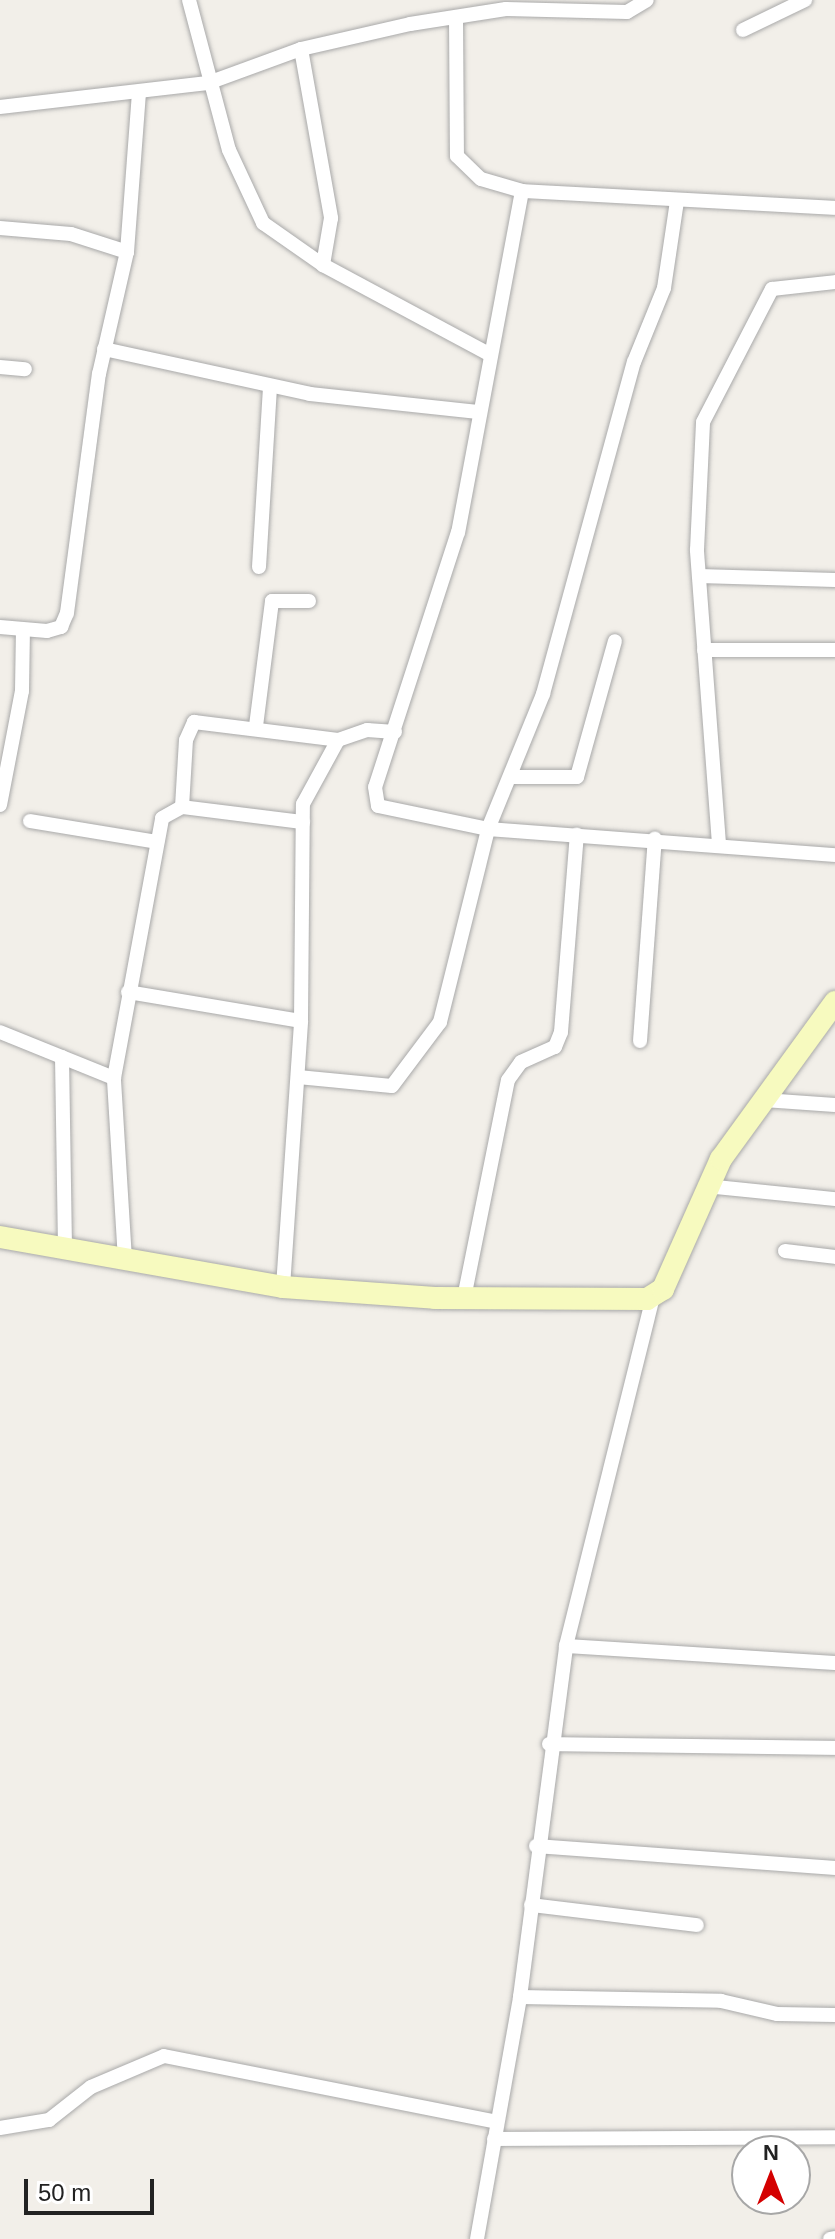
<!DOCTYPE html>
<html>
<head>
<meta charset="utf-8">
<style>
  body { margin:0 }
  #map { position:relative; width:835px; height:2239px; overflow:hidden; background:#f2efe9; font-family:Arial,sans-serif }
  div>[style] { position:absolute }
  .roads { filter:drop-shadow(0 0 2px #a9a9a9) drop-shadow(0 0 2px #a9a9a9) }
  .street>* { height:14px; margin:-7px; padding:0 7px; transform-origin:7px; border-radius:7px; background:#fff }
  .secondary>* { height:22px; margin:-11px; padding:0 11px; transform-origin:11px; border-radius:11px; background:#f7fabf }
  span { translate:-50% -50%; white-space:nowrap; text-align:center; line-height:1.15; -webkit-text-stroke:6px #fff; paint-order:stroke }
  .north { position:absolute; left:731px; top:2135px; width:80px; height:80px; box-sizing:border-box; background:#fff; border:2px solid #a7a7a7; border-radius:50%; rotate:0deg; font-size:22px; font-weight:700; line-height:32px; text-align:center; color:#222 }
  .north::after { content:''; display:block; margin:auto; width:28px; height:36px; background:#d40000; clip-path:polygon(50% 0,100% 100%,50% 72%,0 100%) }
  .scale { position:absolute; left:24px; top:2179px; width:130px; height:36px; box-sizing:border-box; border:4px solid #222; border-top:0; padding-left:10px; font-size:24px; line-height:28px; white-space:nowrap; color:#222; -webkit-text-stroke:6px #fff; paint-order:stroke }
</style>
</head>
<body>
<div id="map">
  <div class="roads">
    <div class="street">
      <div style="left:189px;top:0;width:155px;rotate:75.1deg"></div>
      <div style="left:229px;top:150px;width:81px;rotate:65deg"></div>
      <div style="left:263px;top:223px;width:73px;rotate:35deg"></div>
      <div style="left:323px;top:265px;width:188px;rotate:28.2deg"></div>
      <div style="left:456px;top:18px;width:138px;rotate:89.6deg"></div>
      <div style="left:457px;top:156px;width:33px;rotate:44deg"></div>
      <div style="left:481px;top:179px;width:43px;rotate:16.3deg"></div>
      <div style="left:522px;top:191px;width:313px;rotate:3.1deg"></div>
      <div style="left:743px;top:30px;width:69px;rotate:-25.8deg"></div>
      <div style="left:301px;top:49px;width:172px;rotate:79.9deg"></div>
      <div style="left:331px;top:218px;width:48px;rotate:99.7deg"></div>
      <div style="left:0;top:107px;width:209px;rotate:-6.6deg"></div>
      <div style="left:208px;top:83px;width:99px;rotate:-20.1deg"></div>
      <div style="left:301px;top:49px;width:112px;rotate:-12.9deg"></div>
      <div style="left:410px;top:24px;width:97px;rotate:-8.9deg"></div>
      <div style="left:506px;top:9px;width:121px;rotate:1.4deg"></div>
      <div style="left:627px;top:12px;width:23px;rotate:-31deg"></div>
      <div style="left:522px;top:191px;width:347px;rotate:100.6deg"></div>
      <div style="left:458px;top:532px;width:268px;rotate:108deg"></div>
      <div style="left:375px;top:787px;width:19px;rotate:81deg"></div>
      <div style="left:378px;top:806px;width:112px;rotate:11.8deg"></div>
      <div style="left:488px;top:829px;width:348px;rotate:4.3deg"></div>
      <div style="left:0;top:228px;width:71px;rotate:4.8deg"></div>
      <div style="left:71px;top:234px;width:59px;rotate:17.8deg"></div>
      <div style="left:104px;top:349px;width:211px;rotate:12.3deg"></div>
      <div style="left:310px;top:394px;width:169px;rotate:6.1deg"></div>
      <div style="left:0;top:367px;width:25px;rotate:5deg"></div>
      <div style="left:259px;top:567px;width:181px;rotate:-86.5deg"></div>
      <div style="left:699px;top:576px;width:136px;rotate:1.7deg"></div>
      <div style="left:0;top:627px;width:47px;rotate:4.9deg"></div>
      <div style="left:47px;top:631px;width:15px;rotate:-16deg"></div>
      <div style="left:61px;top:627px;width:15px;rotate:-67deg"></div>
      <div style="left:67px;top:613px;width:241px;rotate:-82.4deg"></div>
      <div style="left:99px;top:374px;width:125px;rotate:-77.1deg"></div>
      <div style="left:127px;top:252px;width:161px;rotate:-85.7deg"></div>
      <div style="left:704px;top:650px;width:131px"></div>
      <div style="left:256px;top:726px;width:126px;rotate:-82.7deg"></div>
      <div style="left:272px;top:601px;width:37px"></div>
      <div style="left:511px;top:777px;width:66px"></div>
      <div style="left:577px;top:777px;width:141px;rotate:-74.4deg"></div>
      <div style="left:0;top:805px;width:116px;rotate:-79.1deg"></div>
      <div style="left:22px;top:691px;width:61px;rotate:-89.1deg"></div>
      <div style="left:182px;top:807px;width:67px;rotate:-86.6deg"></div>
      <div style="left:186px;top:740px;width:20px;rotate:-66deg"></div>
      <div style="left:194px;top:722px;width:145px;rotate:7.1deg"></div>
      <div style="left:30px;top:821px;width:129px;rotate:9.4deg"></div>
      <div style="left:719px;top:844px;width:295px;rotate:-94.3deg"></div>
      <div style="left:697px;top:550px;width:128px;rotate:-87.3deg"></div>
      <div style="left:703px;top:422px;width:150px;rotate:-62.6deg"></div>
      <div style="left:772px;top:289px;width:63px;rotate:-6.3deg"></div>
      <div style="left:128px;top:992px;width:175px;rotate:9.5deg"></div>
      <div style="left:0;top:1032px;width:123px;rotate:22deg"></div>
      <div style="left:640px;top:1041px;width:203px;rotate:-85.8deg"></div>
      <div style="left:62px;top:1057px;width:192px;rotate:89.1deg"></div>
      <div style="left:298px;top:1077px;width:94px;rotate:5.5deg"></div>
      <div style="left:392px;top:1086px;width:80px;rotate:-53.1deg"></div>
      <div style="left:440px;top:1022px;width:199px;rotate:-76deg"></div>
      <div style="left:488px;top:829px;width:146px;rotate:-67.8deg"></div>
      <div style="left:543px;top:694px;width:344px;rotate:-74.7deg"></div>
      <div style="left:634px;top:362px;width:80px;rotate:-67.9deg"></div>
      <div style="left:664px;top:288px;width:88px;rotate:-81.5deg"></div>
      <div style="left:764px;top:1100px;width:71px;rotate:4deg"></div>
      <div style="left:706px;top:1186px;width:130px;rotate:5.8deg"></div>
      <div style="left:785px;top:1251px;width:50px;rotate:6.8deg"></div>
      <div style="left:125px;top:1260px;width:182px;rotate:-93.5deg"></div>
      <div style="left:114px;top:1078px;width:264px;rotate:-79.5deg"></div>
      <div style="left:162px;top:818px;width:23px;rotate:-29deg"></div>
      <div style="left:182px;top:807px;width:122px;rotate:7.1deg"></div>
      <div style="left:283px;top:1287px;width:267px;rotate:-86.1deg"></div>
      <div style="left:301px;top:1021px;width:217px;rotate:-89.5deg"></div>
      <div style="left:303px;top:804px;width:73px;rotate:-61.3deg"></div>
      <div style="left:338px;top:740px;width:31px;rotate:-19deg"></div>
      <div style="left:367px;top:730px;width:28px;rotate:4deg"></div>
      <div style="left:464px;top:1298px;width:222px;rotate:-78.6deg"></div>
      <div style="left:508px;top:1080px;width:22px;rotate:-54deg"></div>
      <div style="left:521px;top:1062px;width:37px;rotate:-24deg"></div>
      <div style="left:555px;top:1047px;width:16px;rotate:-68deg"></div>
      <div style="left:561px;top:1032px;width:198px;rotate:-85.4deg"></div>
      <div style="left:566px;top:1646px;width:270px;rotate:3.6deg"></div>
      <div style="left:549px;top:1744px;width:286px;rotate:0.8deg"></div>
      <div style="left:536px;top:1846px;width:300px;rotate:4.2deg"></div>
      <div style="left:531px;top:1905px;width:167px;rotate:6.9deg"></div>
      <div style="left:520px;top:1997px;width:201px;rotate:1.1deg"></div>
      <div style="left:721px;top:2001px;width:57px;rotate:13.1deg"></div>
      <div style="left:777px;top:2014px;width:58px;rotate:1deg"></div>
      <div style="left:0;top:2128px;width:50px;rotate:-9.3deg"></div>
      <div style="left:49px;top:2120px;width:53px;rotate:-38.2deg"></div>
      <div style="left:91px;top:2087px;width:79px;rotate:-23deg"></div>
      <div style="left:164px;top:2056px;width:338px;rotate:11.2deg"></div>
      <div style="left:494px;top:2139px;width:341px;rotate:-0.3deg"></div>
      <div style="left:477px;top:2239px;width:246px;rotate:-79.9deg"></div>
      <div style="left:520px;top:1997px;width:354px;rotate:-82.5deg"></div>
      <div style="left:566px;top:1646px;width:360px;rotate:-76deg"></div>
      <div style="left:830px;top:2239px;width:5px;rotate:-11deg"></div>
    </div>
    <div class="secondary">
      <div style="left:0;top:1237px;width:287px;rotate:10deg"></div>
      <div style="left:283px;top:1287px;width:152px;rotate:4.1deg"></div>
      <div style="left:435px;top:1298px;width:212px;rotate:0.3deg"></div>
      <div style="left:647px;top:1299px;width:19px;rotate:-32deg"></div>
      <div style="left:663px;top:1289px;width:142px;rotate:-66deg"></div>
      <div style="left:721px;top:1159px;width:194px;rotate:-54deg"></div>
    </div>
  </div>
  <div class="north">N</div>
  <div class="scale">50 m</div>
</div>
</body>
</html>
